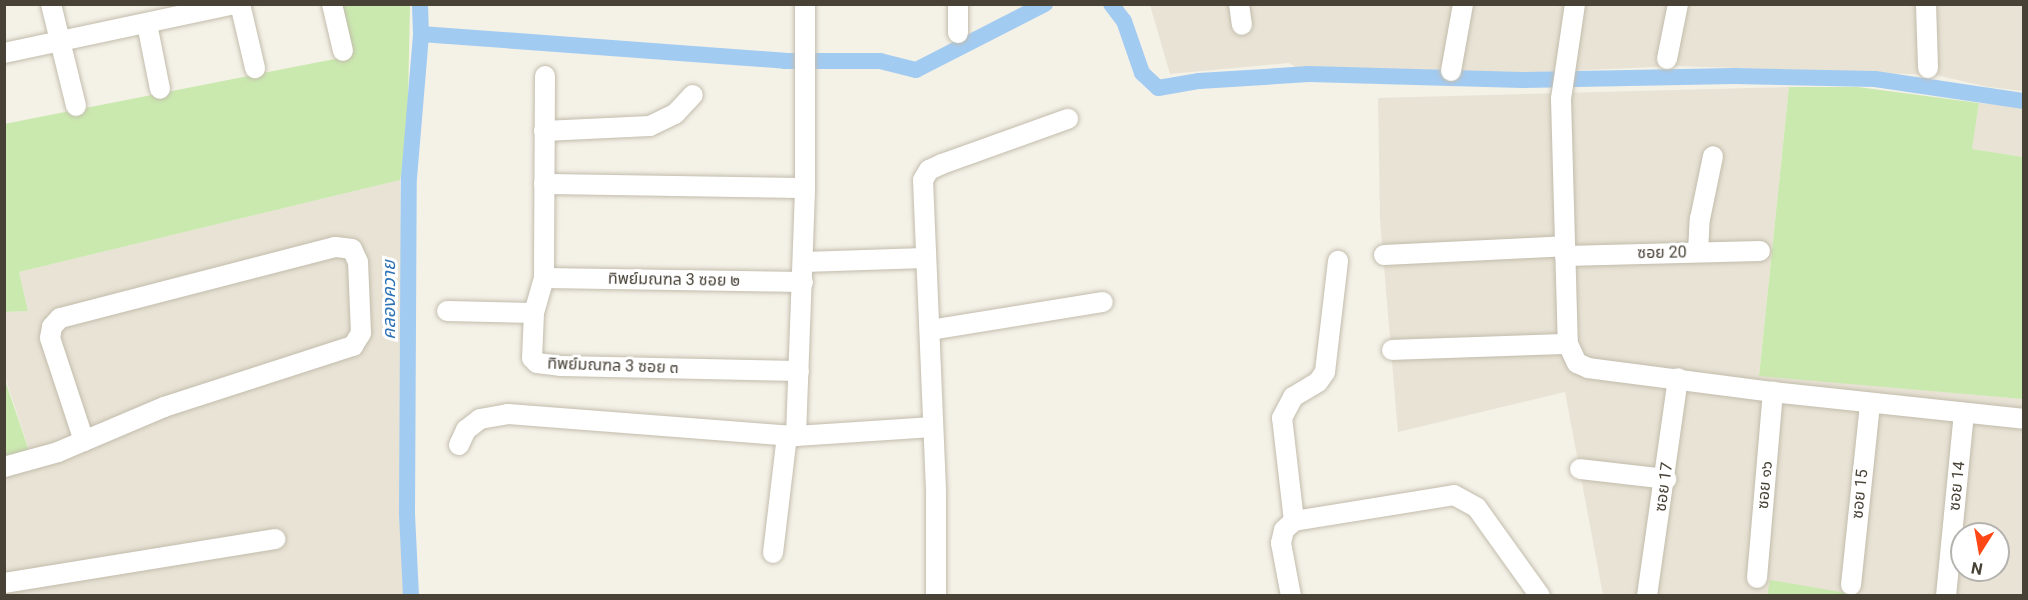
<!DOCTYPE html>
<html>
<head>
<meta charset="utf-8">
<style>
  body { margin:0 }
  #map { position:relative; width:2028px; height:600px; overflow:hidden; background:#f4f1e7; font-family:Roboto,"Noto Sans Thai",sans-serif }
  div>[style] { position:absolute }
  .residential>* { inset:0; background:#e8e3d5 }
  .green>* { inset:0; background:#cae9af }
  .canal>* { height:16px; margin:-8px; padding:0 8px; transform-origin:8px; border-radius:8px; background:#a2cbf2 }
  .roads { filter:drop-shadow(0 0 2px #c2bcac) drop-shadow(0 0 2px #c2bcac) }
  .minor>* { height:20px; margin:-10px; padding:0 10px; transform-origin:10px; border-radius:10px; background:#fff }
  span { translate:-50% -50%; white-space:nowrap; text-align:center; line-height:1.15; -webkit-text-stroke:6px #fff; paint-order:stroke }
  .street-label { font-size:16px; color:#474136 }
  .water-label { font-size:18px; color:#2c72b5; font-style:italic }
  .frame { position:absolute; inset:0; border:6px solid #474136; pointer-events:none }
  .north { position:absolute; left:1950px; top:522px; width:60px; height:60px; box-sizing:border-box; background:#fff; border:2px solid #b5b3af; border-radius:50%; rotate:191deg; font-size:16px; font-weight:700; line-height:24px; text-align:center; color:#474136 }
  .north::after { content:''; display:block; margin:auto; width:21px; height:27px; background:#fe4714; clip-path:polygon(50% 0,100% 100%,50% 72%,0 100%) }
</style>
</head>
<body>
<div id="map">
  <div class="residential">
    <div style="clip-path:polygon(1150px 5px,2023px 5px,2023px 91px,1988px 87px,1936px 75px,1675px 66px,1319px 82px,1289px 63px,1170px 74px)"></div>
    <div style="clip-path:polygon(evenodd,1789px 87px,1759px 375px,2023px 399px,2023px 595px,1603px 595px,1565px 392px,1398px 432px,1380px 219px,1378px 98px,1789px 87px,1962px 534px,1998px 534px,1998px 570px,1962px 570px,1962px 534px)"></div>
    <div style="clip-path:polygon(1979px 103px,2023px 107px,2023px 157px,1972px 149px)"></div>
    <div style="clip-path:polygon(400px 180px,405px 595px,5px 595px,4px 456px,29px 450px,5px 377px,5px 312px,28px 311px,19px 272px)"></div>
  </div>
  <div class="green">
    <div style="clip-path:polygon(338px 5px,410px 5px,407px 146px,400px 180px,19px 272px,28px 311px,5px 312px,4px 124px,350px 56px)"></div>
    <div style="clip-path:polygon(1789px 87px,1858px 87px,1979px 103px,1972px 149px,2023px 157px,2023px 399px,1759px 376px)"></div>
    <div style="clip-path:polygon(4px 377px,29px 451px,5px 456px,4px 456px)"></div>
    <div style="clip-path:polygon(1770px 580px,1858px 595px,1767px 596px)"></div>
  </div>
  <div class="canal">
    <div style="left:1111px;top:4px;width:21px;rotate:53deg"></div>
    <div style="left:1124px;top:21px;width:55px;rotate:70.9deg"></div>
    <div style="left:1142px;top:73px;width:22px;rotate:43deg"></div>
    <div style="left:1158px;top:88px;width:42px;rotate:-9.7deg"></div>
    <div style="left:1199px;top:81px;width:110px;rotate:-3.6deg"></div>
    <div style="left:1309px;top:74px;width:213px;rotate:1.6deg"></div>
    <div style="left:1522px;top:80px;width:212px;rotate:-1.1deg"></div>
    <div style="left:1734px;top:76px;width:141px;rotate:1.2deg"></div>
    <div style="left:1875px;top:79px;width:151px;rotate:8.4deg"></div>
    <div style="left:421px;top:34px;width:365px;rotate:4.2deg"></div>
    <div style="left:785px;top:61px;width:95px"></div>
    <div style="left:880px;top:61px;width:37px;rotate:14deg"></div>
    <div style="left:916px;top:70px;width:145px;rotate:-27.1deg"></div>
    <div style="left:411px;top:596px;width:82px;rotate:-92.8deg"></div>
    <div style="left:407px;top:514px;width:336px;rotate:-89.7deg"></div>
    <div style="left:409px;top:178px;width:144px;rotate:-85.2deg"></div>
    <div style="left:421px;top:34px;width:30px;rotate:-92deg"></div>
  </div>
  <div class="roads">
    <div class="minor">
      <div style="left:51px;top:4px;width:105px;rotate:76.2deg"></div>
      <div style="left:240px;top:4px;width:66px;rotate:76.8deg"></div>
      <div style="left:332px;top:4px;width:48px;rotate:76.8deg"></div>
      <div style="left:1239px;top:4px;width:21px;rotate:82deg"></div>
      <div style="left:1575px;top:4px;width:96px;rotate:98.4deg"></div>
      <div style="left:1561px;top:99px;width:245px;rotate:88.4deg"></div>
      <div style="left:1568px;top:344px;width:21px;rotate:65deg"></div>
      <div style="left:1577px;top:363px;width:12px;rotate:24deg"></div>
      <div style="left:1588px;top:368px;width:187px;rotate:7.4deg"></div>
      <div style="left:1773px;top:392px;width:252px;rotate:6.1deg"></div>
      <div style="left:1926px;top:4px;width:64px;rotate:88.2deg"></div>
      <div style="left:147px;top:24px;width:66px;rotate:78.7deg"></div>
      <div style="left:958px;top:33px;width:29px;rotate:-90deg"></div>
      <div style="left:4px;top:53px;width:236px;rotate:-12deg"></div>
      <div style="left:1667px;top:59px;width:56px;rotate:-78.7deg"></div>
      <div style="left:1451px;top:71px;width:68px;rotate:-79.8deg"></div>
      <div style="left:545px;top:76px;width:202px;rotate:90.3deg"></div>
      <div style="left:544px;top:278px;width:36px;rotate:106deg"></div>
      <div style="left:534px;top:313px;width:45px;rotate:92.5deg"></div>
      <div style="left:532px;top:358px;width:7px;rotate:45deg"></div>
      <div style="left:537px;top:363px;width:23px;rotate:7deg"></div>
      <div style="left:560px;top:366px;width:239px;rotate:1.2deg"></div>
      <div style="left:544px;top:131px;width:106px;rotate:-2.7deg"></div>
      <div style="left:650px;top:126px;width:28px;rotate:-26deg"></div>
      <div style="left:675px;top:114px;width:26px;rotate:-47deg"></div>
      <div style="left:544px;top:184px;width:261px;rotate:0.9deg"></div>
      <div style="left:1698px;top:252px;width:33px;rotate:-87deg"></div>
      <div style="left:1700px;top:219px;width:64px;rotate:-78.3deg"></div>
      <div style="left:1384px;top:255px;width:181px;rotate:-2.8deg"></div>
      <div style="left:1565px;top:256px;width:195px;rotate:-1.5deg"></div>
      <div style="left:804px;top:262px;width:121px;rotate:-1.9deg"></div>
      <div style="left:544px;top:278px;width:259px;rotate:0.9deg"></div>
      <div style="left:447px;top:311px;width:87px;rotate:1.3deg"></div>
      <div style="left:930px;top:330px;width:175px;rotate:-9.2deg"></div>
      <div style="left:1392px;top:350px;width:176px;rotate:-2deg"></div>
      <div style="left:796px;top:436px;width:248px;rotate:-87.9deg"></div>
      <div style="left:805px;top:188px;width:184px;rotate:-90deg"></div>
      <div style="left:459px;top:445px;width:17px;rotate:-65deg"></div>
      <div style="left:466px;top:430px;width:18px;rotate:-38deg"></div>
      <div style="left:480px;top:419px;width:28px;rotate:-10deg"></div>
      <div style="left:508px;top:414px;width:289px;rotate:4.4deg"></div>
      <div style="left:796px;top:436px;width:137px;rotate:-3.8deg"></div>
      <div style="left:4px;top:467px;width:56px;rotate:-15.5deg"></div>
      <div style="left:58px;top:452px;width:28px;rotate:-23deg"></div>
      <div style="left:84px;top:441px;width:87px;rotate:-23deg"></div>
      <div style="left:164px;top:407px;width:199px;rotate:-17.9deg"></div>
      <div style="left:353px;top:346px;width:15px;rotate:-58deg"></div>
      <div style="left:361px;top:333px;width:71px;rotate:-92.4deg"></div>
      <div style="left:358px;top:262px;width:14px;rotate:-115deg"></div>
      <div style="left:352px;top:249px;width:17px;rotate:-173deg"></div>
      <div style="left:335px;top:247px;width:284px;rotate:165.5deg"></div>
      <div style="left:60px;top:318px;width:12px;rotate:132deg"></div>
      <div style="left:52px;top:327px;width:11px;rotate:100deg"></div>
      <div style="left:50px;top:338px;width:108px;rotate:71.7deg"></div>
      <div style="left:1580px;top:469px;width:87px;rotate:6.6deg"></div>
      <div style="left:1294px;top:521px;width:104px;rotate:-96.6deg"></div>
      <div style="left:1282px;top:418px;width:24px;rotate:-62deg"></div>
      <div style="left:1293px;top:397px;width:29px;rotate:-31deg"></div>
      <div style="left:1318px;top:382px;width:12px;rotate:-55deg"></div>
      <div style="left:1325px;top:372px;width:112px;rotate:-83.3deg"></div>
      <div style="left:773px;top:553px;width:118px;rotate:-83.2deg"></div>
      <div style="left:1757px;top:578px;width:187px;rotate:-85.1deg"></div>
      <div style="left:4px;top:583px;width:275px;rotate:-9.2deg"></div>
      <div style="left:1851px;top:585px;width:182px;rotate:-84deg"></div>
      <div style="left:936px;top:596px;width:106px;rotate:-90deg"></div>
      <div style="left:936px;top:490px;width:310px;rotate:-92.4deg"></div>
      <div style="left:923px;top:180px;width:12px;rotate:-59deg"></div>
      <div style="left:929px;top:170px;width:14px;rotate:-25deg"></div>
      <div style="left:942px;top:164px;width:134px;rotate:-19.7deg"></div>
      <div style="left:1291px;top:596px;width:54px;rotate:-100.7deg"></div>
      <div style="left:1281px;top:543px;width:13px;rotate:-77deg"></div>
      <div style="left:1284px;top:530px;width:13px;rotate:-42deg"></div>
      <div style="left:1294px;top:521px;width:162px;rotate:-9.2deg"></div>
      <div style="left:1454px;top:495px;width:26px;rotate:29deg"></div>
      <div style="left:1477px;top:508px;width:108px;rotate:54.4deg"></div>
      <div style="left:1647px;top:596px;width:220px;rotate:-81.9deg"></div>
      <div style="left:1946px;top:596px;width:184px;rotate:-84.4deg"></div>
    </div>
  </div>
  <div class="street-label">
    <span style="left:1662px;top:253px;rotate:-1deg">ซอย 20</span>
    <span style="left:674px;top:280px;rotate:1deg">ทิพย์มณฑล 3 ซอย ๒</span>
    <span style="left:613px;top:366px;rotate:2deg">ทิพย์มณฑล 3 ซอย ๓</span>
    <span style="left:1765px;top:485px;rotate:-85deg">ซอย ๑๖</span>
    <span style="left:1957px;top:486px;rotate:-84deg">ซอย 14</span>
    <span style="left:1664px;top:487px;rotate:-82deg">ซอย 17</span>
    <span style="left:1860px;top:494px;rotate:-84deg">ซอย 15</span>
  </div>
  <div class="water-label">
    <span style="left:389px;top:300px;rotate:-90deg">คลองควาย</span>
  </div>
  <div class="frame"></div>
  <div class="north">N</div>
</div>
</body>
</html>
